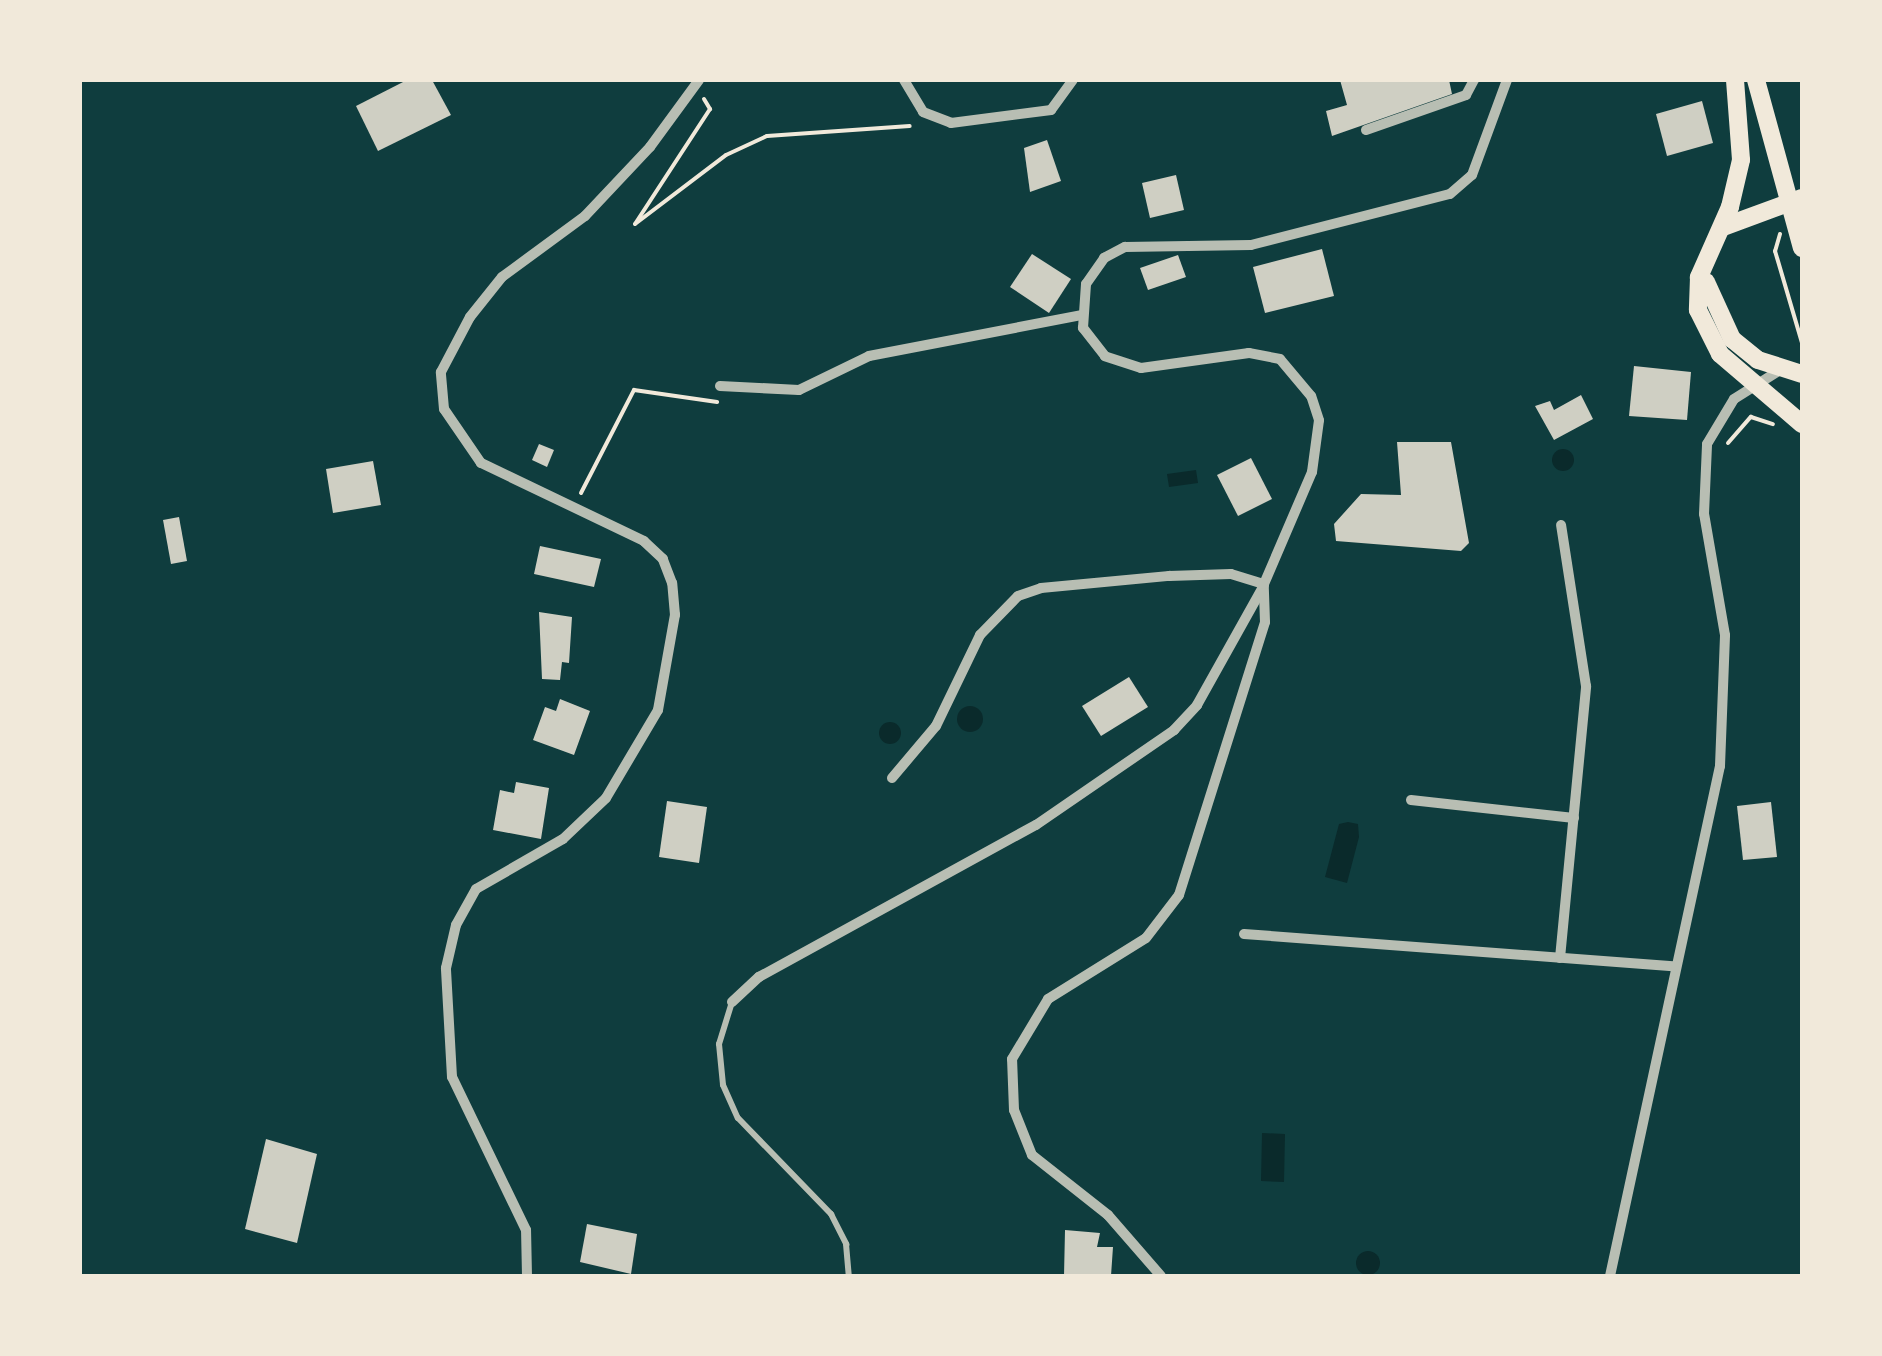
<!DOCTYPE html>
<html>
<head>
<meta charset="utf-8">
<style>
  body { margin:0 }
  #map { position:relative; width:1882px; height:1356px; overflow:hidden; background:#0f3d3e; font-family:Helvetica,sans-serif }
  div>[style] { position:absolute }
  .water>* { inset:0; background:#0a2a2b }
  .round { border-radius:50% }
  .building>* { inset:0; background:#cfcfc3 }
  .path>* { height:4px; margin:-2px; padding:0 2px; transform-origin:2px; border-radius:2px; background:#f1e9da }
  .service>* { height:6px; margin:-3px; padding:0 3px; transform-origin:3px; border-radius:3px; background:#b8beb3 }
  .minor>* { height:10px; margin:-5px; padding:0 5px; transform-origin:5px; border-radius:5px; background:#b8beb3 }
  .secondary>* { height:18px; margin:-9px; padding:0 9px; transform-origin:9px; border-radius:9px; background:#f1e9da }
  span { translate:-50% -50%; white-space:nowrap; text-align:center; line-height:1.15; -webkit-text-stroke:10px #f1e9da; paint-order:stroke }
  .frame { position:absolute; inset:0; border:82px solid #f1e9da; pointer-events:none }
</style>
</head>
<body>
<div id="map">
  <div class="water">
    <div class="round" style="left:1552px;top:449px;width:22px;height:22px"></div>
    <div style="clip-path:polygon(1196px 470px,1198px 483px,1169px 487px,1167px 474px)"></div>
    <div class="round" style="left:957px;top:706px;width:26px;height:26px"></div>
    <div class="round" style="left:879px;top:722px;width:22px;height:22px"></div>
    <div style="clip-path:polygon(1348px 822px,1358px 824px,1359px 837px,1347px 883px,1325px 877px,1339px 824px)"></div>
    <div style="clip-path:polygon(1262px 1133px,1285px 1134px,1284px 1182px,1261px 1181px)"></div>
    <div class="round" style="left:1356px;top:1251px;width:24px;height:24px"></div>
  </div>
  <div class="building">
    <div style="clip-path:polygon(407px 80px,432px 80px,451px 115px,378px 151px,356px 106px)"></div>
    <div style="clip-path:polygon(1340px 80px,1449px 80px,1452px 94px,1332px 136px,1326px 111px,1347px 105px)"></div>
    <div style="clip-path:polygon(1702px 101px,1713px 143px,1667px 156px,1656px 114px)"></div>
    <div style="clip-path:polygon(1047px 140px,1061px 181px,1030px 192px,1024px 148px)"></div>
    <div style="clip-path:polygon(1176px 175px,1184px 210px,1150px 218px,1142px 183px)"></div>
    <div style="clip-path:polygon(1322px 249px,1334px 296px,1265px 313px,1253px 267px)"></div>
    <div style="clip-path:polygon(1032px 254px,1071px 279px,1049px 313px,1010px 287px)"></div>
    <div style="clip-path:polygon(1178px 255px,1186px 277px,1148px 290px,1140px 268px)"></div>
    <div style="clip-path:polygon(1634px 366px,1691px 372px,1687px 420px,1629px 416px)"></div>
    <div style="clip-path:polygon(1581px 395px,1593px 419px,1554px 440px,1535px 406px,1550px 401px,1554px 410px)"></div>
    <div style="clip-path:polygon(1397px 442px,1451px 442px,1469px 543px,1461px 551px,1336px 541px,1334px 524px,1361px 494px,1401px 495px)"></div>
    <div style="clip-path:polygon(539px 444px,554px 450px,547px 467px,532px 460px)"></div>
    <div style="clip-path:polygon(1251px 458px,1272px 499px,1238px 516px,1217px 475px)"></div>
    <div style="clip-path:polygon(373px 461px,381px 505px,333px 513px,326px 469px)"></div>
    <div style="clip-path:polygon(179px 517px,187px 561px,171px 564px,163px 520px)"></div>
    <div style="clip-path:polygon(540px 546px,601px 559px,594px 587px,534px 574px)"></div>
    <div style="clip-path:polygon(539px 612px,572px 617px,569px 663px,562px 662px,560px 680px,542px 679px)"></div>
    <div style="clip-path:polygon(1129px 677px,1148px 707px,1101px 736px,1082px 706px)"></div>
    <div style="clip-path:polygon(560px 699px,590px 711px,574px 755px,533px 740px,545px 707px,556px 711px)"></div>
    <div style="clip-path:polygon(516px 782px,549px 788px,541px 839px,493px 830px,500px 790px,514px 793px)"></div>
    <div style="clip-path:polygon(667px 801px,707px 807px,699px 863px,659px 857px)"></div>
    <div style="clip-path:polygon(1771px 802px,1777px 857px,1743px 860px,1737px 806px)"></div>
    <div style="clip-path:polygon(266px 1139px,317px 1154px,297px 1243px,245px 1229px)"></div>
    <div style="clip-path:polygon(587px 1224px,637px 1234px,631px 1274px,580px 1262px)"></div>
    <div style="clip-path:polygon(1065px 1230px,1100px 1233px,1097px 1247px,1113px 1247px,1111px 1276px,1064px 1276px)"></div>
  </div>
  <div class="path">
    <div style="left:704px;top:99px;width:12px;rotate:59deg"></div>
    <div style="left:710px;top:109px;width:137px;rotate:123.1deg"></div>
    <div style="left:635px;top:224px;width:114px;rotate:-37.2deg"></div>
    <div style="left:726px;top:155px;width:45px;rotate:-24.9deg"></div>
    <div style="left:767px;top:136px;width:143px;rotate:-4deg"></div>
    <div style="left:1780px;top:234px;width:18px;rotate:106deg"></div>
    <div style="left:1775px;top:251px;width:96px;rotate:73.6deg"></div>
    <div style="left:1728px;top:443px;width:35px;rotate:-49deg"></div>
    <div style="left:1751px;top:417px;width:23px;rotate:18deg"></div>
    <div style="left:581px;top:493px;width:116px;rotate:-62.8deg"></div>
    <div style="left:634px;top:390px;width:84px;rotate:8.2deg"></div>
  </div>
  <div class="service">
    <div style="left:732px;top:1002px;width:44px;rotate:107.2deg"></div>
    <div style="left:719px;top:1044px;width:41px;rotate:84.4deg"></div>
    <div style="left:723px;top:1085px;width:36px;rotate:66deg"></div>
    <div style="left:738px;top:1118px;width:134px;rotate:45.9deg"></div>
    <div style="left:831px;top:1214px;width:34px;rotate:63deg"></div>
    <div style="left:846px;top:1244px;width:32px;rotate:85deg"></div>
  </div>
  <div class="minor">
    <div style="left:904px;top:80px;width:37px;rotate:59deg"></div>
    <div style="left:923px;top:112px;width:30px;rotate:21deg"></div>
    <div style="left:951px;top:123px;width:101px;rotate:-7.4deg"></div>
    <div style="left:1051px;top:110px;width:37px;rotate:-54deg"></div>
    <div style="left:1366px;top:130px;width:106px;rotate:-19.3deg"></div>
    <div style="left:1466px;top:95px;width:17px;rotate:-62deg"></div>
    <div style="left:720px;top:386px;width:79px;rotate:2.9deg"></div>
    <div style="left:799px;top:390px;width:78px;rotate:-25.9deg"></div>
    <div style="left:869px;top:356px;width:216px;rotate:-10.9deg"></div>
    <div style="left:892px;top:778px;width:68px;rotate:-49.8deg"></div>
    <div style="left:936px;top:726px;width:101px;rotate:-64.2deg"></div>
    <div style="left:980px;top:635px;width:54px;rotate:-45.7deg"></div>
    <div style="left:1018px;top:596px;width:24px;rotate:-19deg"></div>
    <div style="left:1041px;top:588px;width:129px;rotate:-5.4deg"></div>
    <div style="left:1169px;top:576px;width:62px;rotate:-1.8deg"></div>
    <div style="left:1231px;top:574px;width:34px;rotate:17deg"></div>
    <div style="left:1411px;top:800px;width:164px;rotate:6.3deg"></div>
    <div style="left:1244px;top:934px;width:430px;rotate:4.3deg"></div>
    <div style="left:1560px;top:958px;width:273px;rotate:-84.5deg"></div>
    <div style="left:1586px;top:686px;width:163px;rotate:-98.8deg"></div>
    <div style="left:732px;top:1002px;width:37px;rotate:-43deg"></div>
    <div style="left:759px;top:977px;width:316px;rotate:-28.8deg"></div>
    <div style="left:1036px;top:825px;width:168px;rotate:-34.5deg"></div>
    <div style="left:1174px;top:730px;width:34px;rotate:-47deg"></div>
    <div style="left:1197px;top:705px;width:137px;rotate:-60.8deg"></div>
    <div style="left:527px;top:1276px;width:46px;rotate:-91.2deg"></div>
    <div style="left:526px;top:1230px;width:170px;rotate:-115.8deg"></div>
    <div style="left:452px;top:1077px;width:109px;rotate:-93.2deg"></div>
    <div style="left:446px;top:968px;width:44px;rotate:-76.9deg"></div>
    <div style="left:456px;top:925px;width:41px;rotate:-60.9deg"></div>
    <div style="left:476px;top:889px;width:100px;rotate:-29.9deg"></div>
    <div style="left:563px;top:839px;width:59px;rotate:-43.6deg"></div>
    <div style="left:606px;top:798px;width:102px;rotate:-59.4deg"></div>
    <div style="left:658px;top:710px;width:97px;rotate:-79.9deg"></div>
    <div style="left:675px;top:615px;width:32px;rotate:-95deg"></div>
    <div style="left:672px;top:583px;width:26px;rotate:-111deg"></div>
    <div style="left:663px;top:559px;width:26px;rotate:-137deg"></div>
    <div style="left:644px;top:541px;width:181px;rotate:-154.4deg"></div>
    <div style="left:481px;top:463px;width:65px;rotate:-124.4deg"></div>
    <div style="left:444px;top:409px;width:37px;rotate:-95deg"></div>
    <div style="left:441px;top:372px;width:62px;rotate:-62.2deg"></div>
    <div style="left:470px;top:317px;width:51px;rotate:-51.3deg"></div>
    <div style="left:502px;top:277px;width:103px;rotate:-36.3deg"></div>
    <div style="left:585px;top:216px;width:95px;rotate:-46.7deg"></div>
    <div style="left:650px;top:147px;width:83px;rotate:-53.8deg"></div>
    <div style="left:1161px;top:1276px;width:81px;rotate:-131deg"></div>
    <div style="left:1108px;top:1215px;width:97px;rotate:-141.7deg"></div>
    <div style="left:1032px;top:1155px;width:48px;rotate:-111.8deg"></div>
    <div style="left:1014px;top:1110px;width:51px;rotate:-92.2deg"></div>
    <div style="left:1012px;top:1059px;width:70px;rotate:-59deg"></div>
    <div style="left:1048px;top:999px;width:115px;rotate:-31.9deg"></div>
    <div style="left:1146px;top:938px;width:54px;rotate:-52.5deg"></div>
    <div style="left:1179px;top:895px;width:286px;rotate:-72.5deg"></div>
    <div style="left:1265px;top:622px;width:38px;rotate:-92deg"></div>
    <div style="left:1264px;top:584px;width:122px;rotate:-66.8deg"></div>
    <div style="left:1312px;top:472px;width:52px;rotate:-82.3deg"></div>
    <div style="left:1319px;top:420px;width:25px;rotate:-108deg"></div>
    <div style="left:1311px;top:396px;width:48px;rotate:-130deg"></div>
    <div style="left:1280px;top:359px;width:32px;rotate:-169deg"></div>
    <div style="left:1249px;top:353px;width:109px;rotate:172.1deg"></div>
    <div style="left:1141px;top:368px;width:38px;rotate:-162deg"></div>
    <div style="left:1105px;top:356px;width:36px;rotate:-128deg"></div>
    <div style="left:1083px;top:328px;width:44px;rotate:-86.1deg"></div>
    <div style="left:1086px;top:284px;width:32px;rotate:-55deg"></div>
    <div style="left:1104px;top:258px;width:24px;rotate:-28deg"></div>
    <div style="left:1125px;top:247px;width:126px;rotate:-0.9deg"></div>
    <div style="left:1251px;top:245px;width:205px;rotate:-14.4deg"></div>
    <div style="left:1450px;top:194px;width:29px;rotate:-41deg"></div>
    <div style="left:1472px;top:175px;width:101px;rotate:-69.8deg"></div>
    <div style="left:1610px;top:1276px;width:522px;rotate:-77.83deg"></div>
    <div style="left:1720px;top:766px;width:131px;rotate:-87.8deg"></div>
    <div style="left:1725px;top:635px;width:123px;rotate:-99.8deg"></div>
    <div style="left:1704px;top:514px;width:70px;rotate:-87.5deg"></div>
    <div style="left:1707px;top:444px;width:52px;rotate:-59deg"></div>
    <div style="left:1734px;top:399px;width:54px;rotate:-32.2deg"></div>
  </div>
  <div class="secondary">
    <div style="left:1735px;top:80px;width:80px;rotate:85.7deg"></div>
    <div style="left:1741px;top:160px;width:48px;rotate:103.2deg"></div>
    <div style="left:1730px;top:207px;width:77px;rotate:113.9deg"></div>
    <div style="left:1699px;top:277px;width:33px;rotate:92deg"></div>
    <div style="left:1698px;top:310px;width:49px;rotate:63.4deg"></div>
    <div style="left:1720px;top:354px;width:108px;rotate:40.5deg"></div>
    <div style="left:1756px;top:80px;width:174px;rotate:74.7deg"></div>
    <div style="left:1723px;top:227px;width:84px;rotate:-20.2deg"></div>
    <div style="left:1706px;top:282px;width:63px;rotate:65.5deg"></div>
    <div style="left:1732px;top:339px;width:33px;rotate:39deg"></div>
    <div style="left:1758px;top:360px;width:46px;rotate:17.7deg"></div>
  </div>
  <div class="frame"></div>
</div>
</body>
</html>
